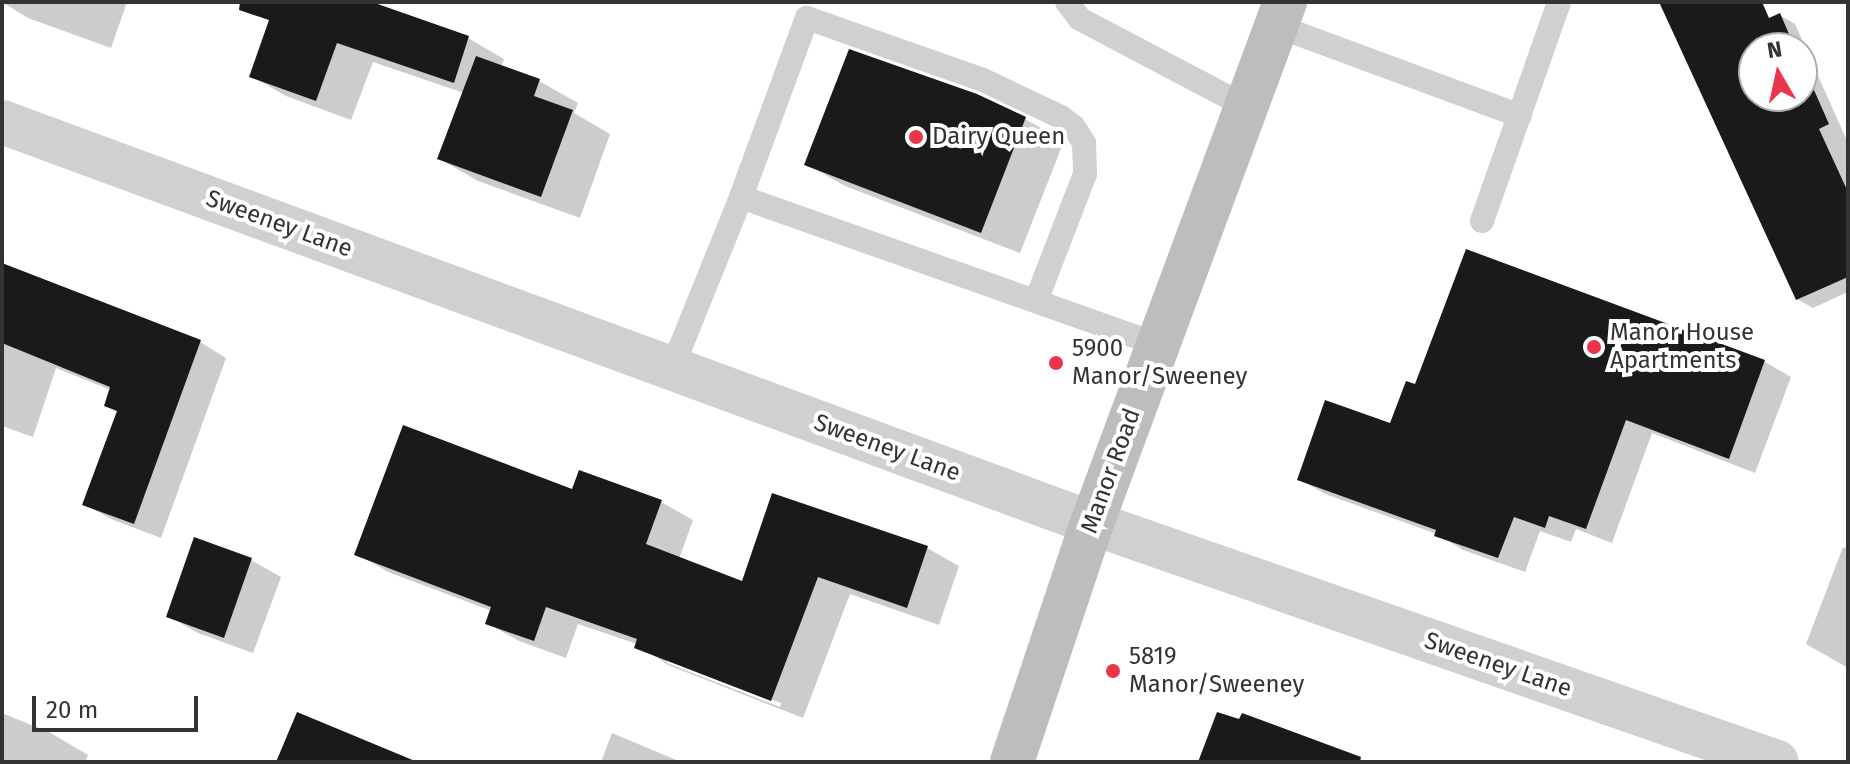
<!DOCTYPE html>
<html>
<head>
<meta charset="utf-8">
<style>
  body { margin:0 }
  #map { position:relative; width:1850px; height:764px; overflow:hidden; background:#fff; font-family:"Fira Sans",sans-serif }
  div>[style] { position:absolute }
  .shadow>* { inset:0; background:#0003 }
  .building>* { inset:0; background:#1a1a1a }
  .service>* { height:24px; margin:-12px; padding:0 12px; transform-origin:12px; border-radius:12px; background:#d0d0d0 }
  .minor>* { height:44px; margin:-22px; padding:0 22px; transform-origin:22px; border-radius:22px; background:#d0d0d0 }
  .secondary>* { height:44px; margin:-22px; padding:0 22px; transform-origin:22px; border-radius:22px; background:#bdbdbd }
  .dots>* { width:22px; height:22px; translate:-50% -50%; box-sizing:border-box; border:4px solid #fff; border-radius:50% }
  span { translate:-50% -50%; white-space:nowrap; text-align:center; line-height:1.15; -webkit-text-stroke:8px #fff; paint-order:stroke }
  .poi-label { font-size:24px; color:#333 }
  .left { translate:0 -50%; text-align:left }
  .street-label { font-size:24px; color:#333 }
  .frame { position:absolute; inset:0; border:4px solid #333; pointer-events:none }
  .north { position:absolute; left:1738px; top:32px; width:80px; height:80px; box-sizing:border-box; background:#fff; border:2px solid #adadad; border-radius:50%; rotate:351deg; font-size:22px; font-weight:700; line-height:32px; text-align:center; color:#333 }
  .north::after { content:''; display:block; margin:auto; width:28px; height:36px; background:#ea354b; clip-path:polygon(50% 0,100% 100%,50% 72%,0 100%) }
  .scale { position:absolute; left:32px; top:696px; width:166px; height:36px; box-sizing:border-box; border:4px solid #333; border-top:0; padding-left:10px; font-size:24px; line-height:28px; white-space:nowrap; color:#333; -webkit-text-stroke:6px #fff; paint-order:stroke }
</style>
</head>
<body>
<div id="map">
  <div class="shadow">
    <div style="clip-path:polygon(2px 2px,127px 2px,111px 48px,28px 18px)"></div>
    <div style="clip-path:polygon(278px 2px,368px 2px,468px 38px,504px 59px,501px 67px,539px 81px,578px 103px,574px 113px,610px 134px,580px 218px,478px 181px,440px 159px,464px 93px,373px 62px,351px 120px,286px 96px,251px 76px)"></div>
    <div style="clip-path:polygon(evenodd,1685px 2px,1755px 2px,1764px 22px,1779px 15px,1795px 24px,1848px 143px,1848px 292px,1813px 308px,1797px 299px,1685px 2px,1754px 48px,1802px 48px,1802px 96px,1754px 96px,1754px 48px)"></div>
    <div style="clip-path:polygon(1025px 119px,1064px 141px,1020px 253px,845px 186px,806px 164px)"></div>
    <div style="clip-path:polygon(1467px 252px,1765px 362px,1791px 377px,1755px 473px,1652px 433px,1612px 543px,1576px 529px,1571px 542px,1540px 531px,1525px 572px,1463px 550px,1437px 534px,1325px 494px,1299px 479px,1392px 426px,1416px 387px)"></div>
    <div style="clip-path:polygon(2px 267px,200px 342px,226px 358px,161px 538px,111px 519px,84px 504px,118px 412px,106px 405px,111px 390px,56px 368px,33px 437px,2px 426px)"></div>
    <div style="clip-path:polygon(evenodd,574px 492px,661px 502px,693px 520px,679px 559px,743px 584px,927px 548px,959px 566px,939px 625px,850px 594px,803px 718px,668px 665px,637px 644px,578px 624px,566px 658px,519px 641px,487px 623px,492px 611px,388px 572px,357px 554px,574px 492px,667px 659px,781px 703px,780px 707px,667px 663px,667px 659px)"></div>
    <div style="clip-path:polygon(1843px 547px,1848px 549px,1848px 668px,1806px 644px)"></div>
    <div style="clip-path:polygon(251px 560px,281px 577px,253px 653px,198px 633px,168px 616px)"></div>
    <div style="clip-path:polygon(2px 713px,49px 732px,88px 755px,85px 762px,2px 762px)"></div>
    <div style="clip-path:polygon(612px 733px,681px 762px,601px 762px)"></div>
  </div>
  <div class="building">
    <div style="clip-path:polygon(240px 2px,372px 2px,469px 36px,454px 83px,337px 43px,316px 101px,249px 77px,269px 20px,239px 10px)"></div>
    <div style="clip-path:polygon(1659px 2px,1762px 2px,1769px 18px,1780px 13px,1795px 48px,1754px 48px,1754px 96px,1802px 96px,1802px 63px,1829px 124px,1819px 129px,1848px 192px,1848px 277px,1796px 300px)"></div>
    <div style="clip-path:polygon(849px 49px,977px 94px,1026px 117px,981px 233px,804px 165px)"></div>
    <div style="clip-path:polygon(476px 56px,540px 79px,534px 96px,573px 110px,541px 197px,437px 159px)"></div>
    <div style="clip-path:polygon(1466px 249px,1765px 360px,1729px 459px,1626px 420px,1586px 529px,1549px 516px,1545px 528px,1514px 517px,1498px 558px,1434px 536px,1436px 530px,1297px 480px,1325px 400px,1390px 423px,1406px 381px,1415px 384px)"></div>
    <div style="clip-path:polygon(2px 263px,201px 340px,134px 524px,82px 505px,117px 411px,104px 406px,110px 387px,2px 343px)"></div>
    <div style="clip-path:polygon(403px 425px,572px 489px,579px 470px,662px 500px,646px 544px,742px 581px,772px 493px,928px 546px,907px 608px,818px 577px,771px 701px,634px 648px,637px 639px,546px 607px,534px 641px,485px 624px,491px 607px,354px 555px)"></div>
    <div style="clip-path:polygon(194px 537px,252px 558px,224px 638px,166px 617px)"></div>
    <div style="clip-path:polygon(297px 712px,415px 761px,415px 762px,276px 762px)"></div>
    <div style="clip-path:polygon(1217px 712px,1239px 719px,1242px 713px,1361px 757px,1360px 762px,1198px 762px)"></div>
  </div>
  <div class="service">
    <div style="left:1067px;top:2px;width:21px;rotate:53deg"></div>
    <div style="left:1080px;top:19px;width:189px;rotate:27.8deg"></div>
    <div style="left:1277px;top:26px;width:259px;rotate:20.3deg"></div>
    <div style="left:741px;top:197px;width:191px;rotate:-69.8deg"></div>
    <div style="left:807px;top:18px;width:187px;rotate:19.4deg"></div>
    <div style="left:983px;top:80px;width:86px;rotate:25.4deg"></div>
    <div style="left:1061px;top:117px;width:16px;rotate:38deg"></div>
    <div style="left:1074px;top:127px;width:19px;rotate:58deg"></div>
    <div style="left:1084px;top:143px;width:31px;rotate:88deg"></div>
    <div style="left:1085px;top:174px;width:136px;rotate:111.1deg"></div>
    <div style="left:1482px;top:221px;width:232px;rotate:-70.6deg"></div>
    <div style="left:672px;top:368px;width:184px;rotate:-68deg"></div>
    <div style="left:741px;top:197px;width:442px;rotate:19.5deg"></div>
  </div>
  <div class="minor">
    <div style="left:2px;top:122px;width:1161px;rotate:20.2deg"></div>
    <div style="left:1092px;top:523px;width:725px;rotate:19.23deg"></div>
  </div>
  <div class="secondary">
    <div style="left:1012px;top:762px;width:252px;rotate:-71.5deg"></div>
    <div style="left:1092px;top:523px;width:556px;rotate:-69.67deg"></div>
  </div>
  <div class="dots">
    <div style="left:916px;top:137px;background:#ea354b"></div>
    <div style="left:1594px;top:347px;background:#ea354b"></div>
    <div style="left:1056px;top:363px;background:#ea354b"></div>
    <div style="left:1113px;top:671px;background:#ea354b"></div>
  </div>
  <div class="poi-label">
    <span class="left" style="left:932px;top:137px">Dairy Queen</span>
    <span class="left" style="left:1610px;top:347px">Manor House<br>Apartments</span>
    <span class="left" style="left:1072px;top:363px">5900<br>Manor/Sweeney</span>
    <span class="left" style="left:1129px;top:671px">5819<br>Manor/Sweeney</span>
  </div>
  <div class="street-label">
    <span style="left:279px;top:224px;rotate:20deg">Sweeney Lane</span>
    <span style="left:887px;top:448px;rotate:20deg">Sweeney Lane</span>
    <span style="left:1111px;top:471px;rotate:-70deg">Manor Road</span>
    <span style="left:1498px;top:665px;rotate:19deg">Sweeney Lane</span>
  </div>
  <div class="frame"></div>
  <div class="north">N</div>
  <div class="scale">20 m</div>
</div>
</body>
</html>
